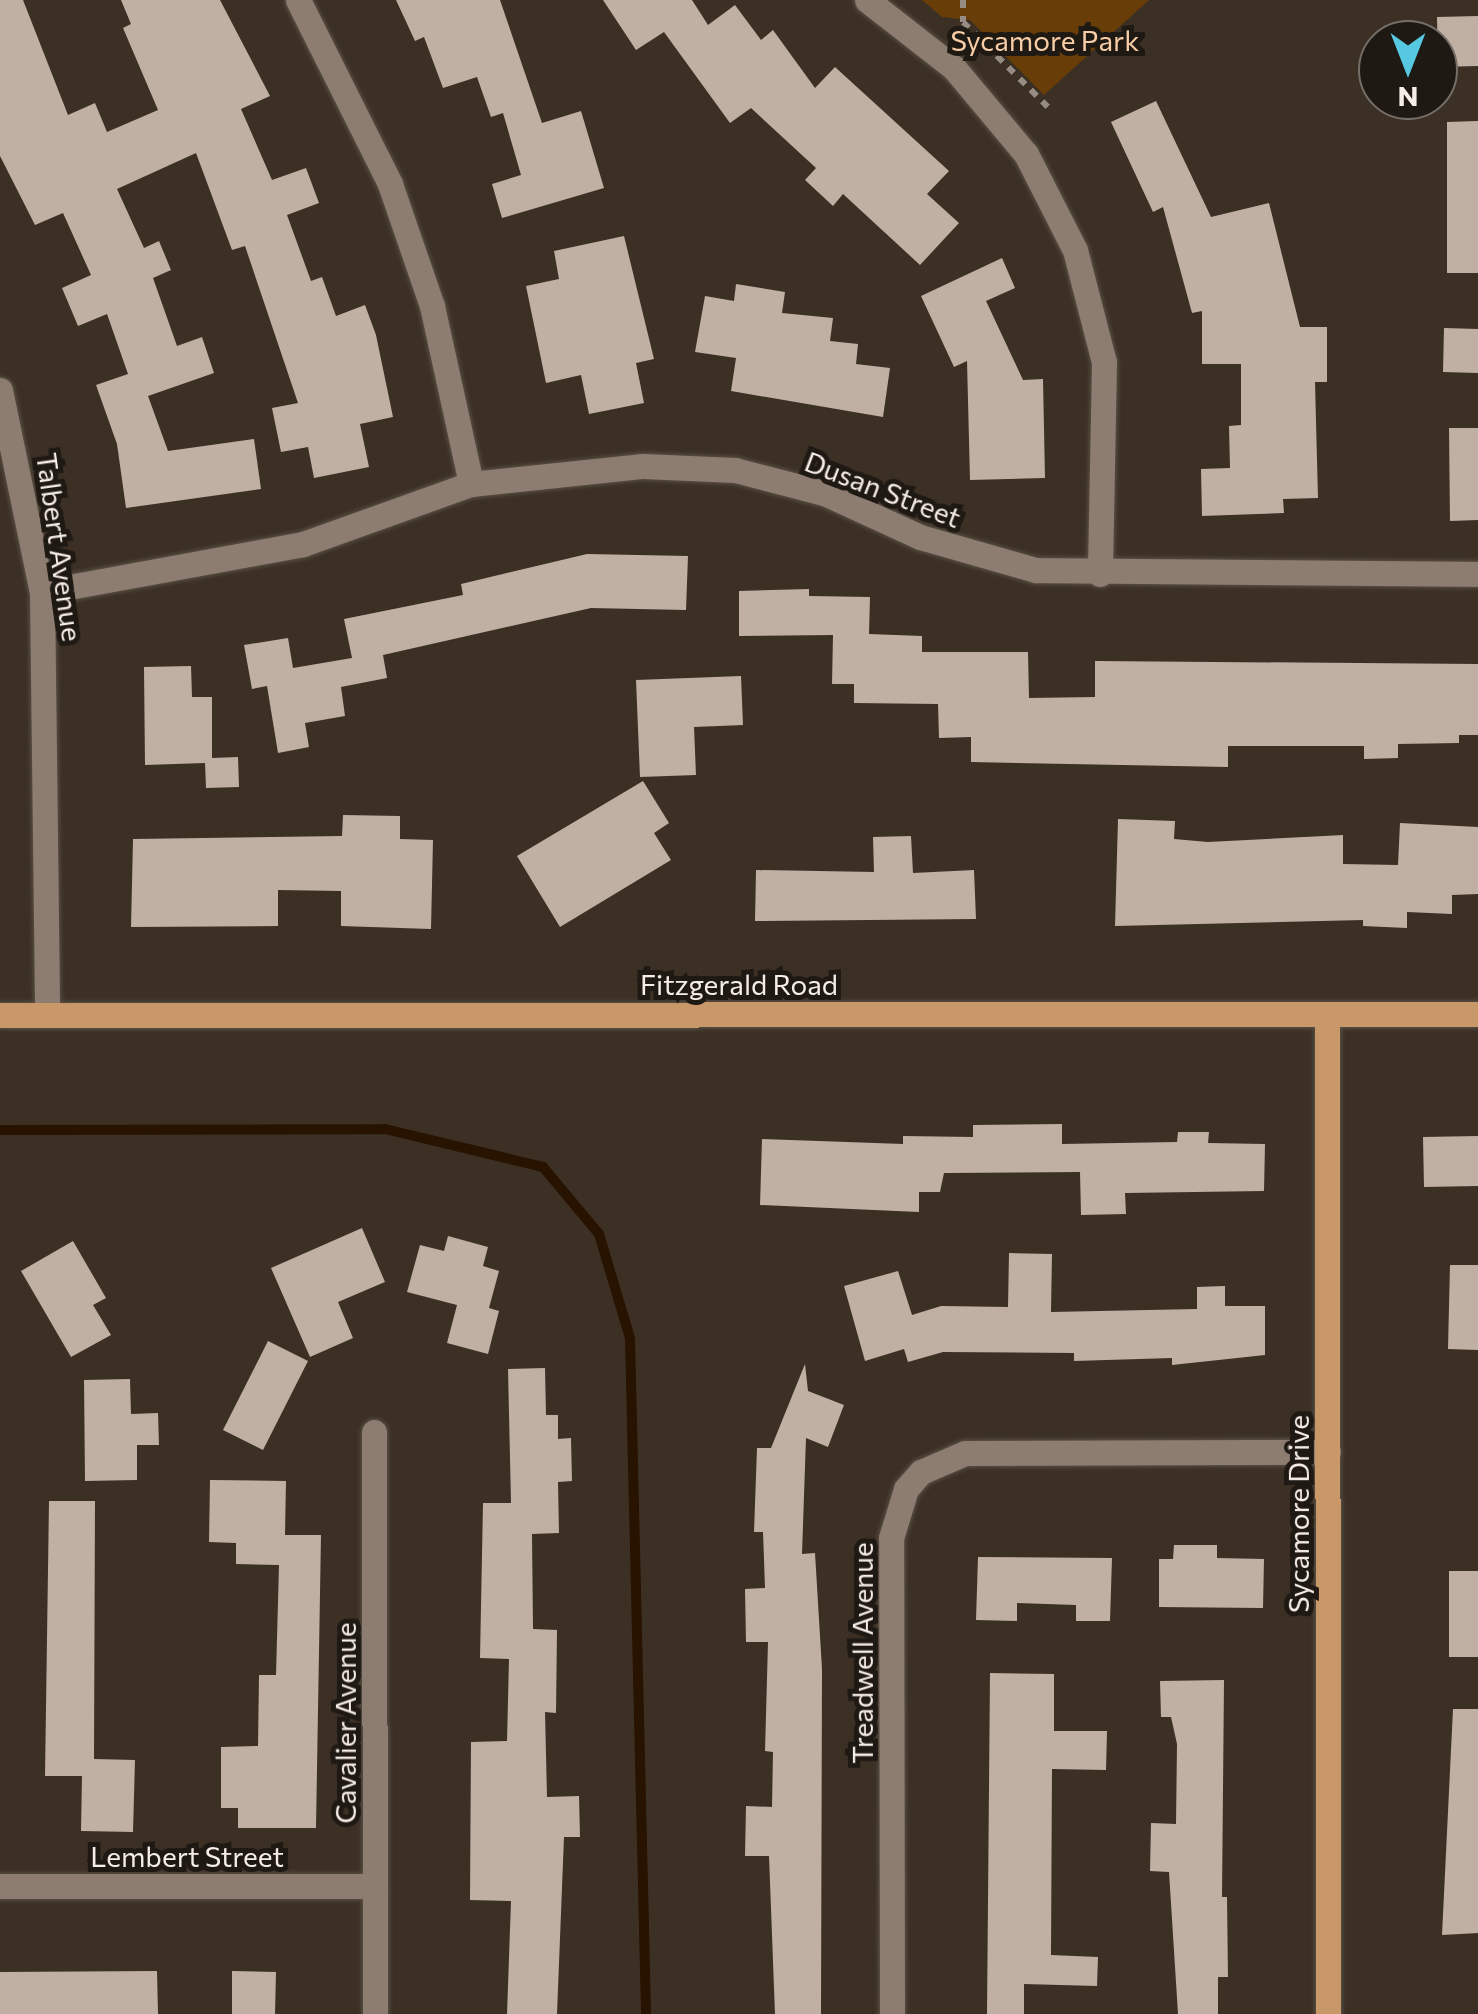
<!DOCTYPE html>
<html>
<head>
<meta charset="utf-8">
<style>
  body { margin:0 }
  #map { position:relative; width:1478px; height:2014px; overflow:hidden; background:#3c3025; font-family:Commissioner,sans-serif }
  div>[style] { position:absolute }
  .green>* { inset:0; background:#683d07 }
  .stream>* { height:10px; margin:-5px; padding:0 5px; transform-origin:5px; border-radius:5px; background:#281200 }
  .building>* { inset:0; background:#c0b0a3 }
  .path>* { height:6px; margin-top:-3px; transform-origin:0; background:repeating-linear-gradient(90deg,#968c83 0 8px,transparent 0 16px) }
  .roads { filter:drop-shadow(0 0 2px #5a4f45) drop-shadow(0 0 2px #5a4f45) }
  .minor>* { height:25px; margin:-12.5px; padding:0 12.5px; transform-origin:12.5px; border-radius:12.5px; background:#8c7d70 }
  .major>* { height:25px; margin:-12.5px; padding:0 12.5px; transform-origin:12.5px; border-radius:12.5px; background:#c89869 }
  span { translate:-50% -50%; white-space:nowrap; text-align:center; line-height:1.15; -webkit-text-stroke:10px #1f1914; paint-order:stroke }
  .park-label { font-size:28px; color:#f8cda6 }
  .street-label { font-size:28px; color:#f6ede6 }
  .north { position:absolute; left:1358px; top:20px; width:100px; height:100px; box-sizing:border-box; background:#1f1914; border:2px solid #756e68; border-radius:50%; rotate:180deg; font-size:28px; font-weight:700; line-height:40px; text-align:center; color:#f6ede6 }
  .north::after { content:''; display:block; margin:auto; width:35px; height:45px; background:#56c9e1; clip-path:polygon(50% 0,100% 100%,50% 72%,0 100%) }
</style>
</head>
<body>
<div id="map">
  <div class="green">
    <div style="clip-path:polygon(922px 0,1149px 0,1044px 95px,970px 20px,942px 17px)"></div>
  </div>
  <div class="stream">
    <div style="left:0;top:1130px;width:385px;rotate:-0.1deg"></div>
    <div style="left:385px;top:1129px;width:163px;rotate:13.5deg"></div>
    <div style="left:543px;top:1167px;width:87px;rotate:50.1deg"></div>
    <div style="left:599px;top:1234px;width:109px;rotate:73.4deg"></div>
    <div style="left:630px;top:1338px;width:676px;rotate:88.64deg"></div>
  </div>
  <div class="building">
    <div style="clip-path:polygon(0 0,23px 0,68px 115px,95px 103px,107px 132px,158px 110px,123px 28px,131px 24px,121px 0,220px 0,270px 96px,241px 109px,272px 180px,306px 168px,319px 203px,287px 215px,311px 281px,322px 277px,336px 316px,365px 305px,376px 335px,393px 417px,360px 424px,369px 467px,314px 478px,308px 447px,281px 452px,272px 408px,298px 403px,245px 246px,232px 250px,196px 153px,117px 189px,144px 248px,159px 241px,171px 270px,153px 278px,177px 346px,202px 337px,214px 373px,148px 396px,168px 451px,254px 439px,261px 489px,126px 508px,117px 444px,96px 385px,128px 374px,107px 314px,78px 326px,62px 288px,91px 275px,63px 213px,35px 225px,0 156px)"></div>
    <div style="clip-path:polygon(396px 0,500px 0,542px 123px,581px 111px,604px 188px,502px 218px,492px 184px,521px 175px,503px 113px,491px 117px,477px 77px,443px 88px,424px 37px,415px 41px)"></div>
    <div style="clip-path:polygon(603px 0,692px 0,708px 25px,735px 5px,761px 40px,773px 30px,815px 88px,835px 67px,949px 171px,927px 194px,959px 223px,920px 265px,843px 194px,833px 206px,805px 180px,816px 168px,751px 108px,730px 123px,664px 32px,636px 50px)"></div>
    <div style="clip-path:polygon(1478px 16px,1478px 66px,1438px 67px,1437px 17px)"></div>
    <div style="clip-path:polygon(1156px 101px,1211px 217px,1269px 203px,1300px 327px,1327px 327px,1327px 382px,1315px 382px,1318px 498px,1283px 499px,1284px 513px,1202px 516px,1201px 469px,1230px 468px,1229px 426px,1241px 425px,1241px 364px,1202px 364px,1202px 311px,1192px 313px,1163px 207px,1153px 212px,1111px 122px)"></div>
    <div style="clip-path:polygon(1478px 121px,1478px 273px,1447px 273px,1447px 122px)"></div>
    <div style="clip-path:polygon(624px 236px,654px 359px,636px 363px,644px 403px,589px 414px,581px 375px,546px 383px,526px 286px,559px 279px,554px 251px)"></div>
    <div style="clip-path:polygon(1002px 258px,1015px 288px,986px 301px,1023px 380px,1043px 379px,1045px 478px,970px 480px,967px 361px,954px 367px,921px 296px)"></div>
    <div style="clip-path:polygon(736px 284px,785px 292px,782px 313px,833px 318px,830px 341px,858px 344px,856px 364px,890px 368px,883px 417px,731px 391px,736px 358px,695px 352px,705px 296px,734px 301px)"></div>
    <div style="clip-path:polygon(1444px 328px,1478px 329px,1478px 373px,1443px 372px)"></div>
    <div style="clip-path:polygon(1449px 428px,1478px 428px,1478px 520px,1450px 521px)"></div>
    <div style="clip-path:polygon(587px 554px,688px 556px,686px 610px,591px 608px,383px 655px,387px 678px,341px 687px,345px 716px,305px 723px,309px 747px,278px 753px,267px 686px,252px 689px,244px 645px,288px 638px,293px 668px,352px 658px,344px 619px,463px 595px,461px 584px)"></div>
    <div style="clip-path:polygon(809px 589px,809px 596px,870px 597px,869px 634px,922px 636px,922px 652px,1028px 652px,1029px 698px,1095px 697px,1095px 661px,1478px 664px,1478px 735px,1459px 735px,1459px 743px,1398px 744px,1398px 758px,1364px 759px,1364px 746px,1228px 746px,1228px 767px,971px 762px,971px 737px,939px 738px,938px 704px,854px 703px,854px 684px,832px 684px,833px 635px,739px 636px,739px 591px)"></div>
    <div style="clip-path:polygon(191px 666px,192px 697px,212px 697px,212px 758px,238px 757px,239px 787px,206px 788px,205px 763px,145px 765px,144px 667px)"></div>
    <div style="clip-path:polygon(741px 676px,743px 725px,694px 727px,696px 775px,640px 777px,636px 680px)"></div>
    <div style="clip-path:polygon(643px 781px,669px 823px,654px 833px,671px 860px,560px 927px,517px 856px)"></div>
    <div style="clip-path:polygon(343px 815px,400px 816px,400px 839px,433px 840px,431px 929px,341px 926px,341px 891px,278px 890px,278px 926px,131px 927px,133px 839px,342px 836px)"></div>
    <div style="clip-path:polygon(1118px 819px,1175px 821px,1174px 839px,1208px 842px,1343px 835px,1343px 864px,1398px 865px,1400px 823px,1478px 827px,1478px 894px,1452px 895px,1452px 914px,1407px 912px,1407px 928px,1363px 926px,1363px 920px,1115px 926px)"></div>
    <div style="clip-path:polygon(911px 836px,913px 873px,974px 870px,976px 919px,755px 921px,756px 870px,874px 872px,873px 837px)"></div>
    <div style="clip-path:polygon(1062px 1124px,1062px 1144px,1177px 1142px,1178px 1132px,1209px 1132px,1208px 1143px,1265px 1144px,1264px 1191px,1125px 1193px,1126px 1214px,1081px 1215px,1080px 1172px,944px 1173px,940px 1192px,919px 1192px,919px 1212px,760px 1205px,762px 1139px,903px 1144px,903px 1136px,973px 1137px,973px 1125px)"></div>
    <div style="clip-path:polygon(1478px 1136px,1478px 1186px,1424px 1187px,1423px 1137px)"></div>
    <div style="clip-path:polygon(362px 1228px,385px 1282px,338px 1302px,353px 1338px,310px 1357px,271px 1268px)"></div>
    <div style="clip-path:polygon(448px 1236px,488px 1247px,483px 1266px,499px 1271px,489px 1308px,499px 1311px,488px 1354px,447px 1343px,457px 1305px,407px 1292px,420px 1245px,444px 1251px)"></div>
    <div style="clip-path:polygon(73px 1241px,106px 1298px,93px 1305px,111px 1335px,71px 1357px,21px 1271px)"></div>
    <div style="clip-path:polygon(1009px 1253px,1052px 1254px,1051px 1312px,1197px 1309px,1197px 1287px,1225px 1286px,1225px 1306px,1265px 1306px,1265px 1355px,1172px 1365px,1172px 1358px,1074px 1361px,1074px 1353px,943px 1352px,908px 1362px,904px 1349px,865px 1361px,844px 1286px,898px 1271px,912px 1315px,941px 1306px,1008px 1307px)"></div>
    <div style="clip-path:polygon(1450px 1265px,1478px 1265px,1478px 1350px,1448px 1349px)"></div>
    <div style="clip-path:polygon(268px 1341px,308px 1361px,263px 1450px,223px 1430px)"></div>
    <div style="clip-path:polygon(805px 1364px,808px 1391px,844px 1405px,828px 1447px,806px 1438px,802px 1554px,815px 1553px,822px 1669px,821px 2014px,775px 2014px,769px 1856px,745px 1856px,746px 1806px,772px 1807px,773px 1752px,765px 1751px,768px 1642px,746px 1642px,745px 1589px,765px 1588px,763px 1532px,754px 1532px,757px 1448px,771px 1448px)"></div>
    <div style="clip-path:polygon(545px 1368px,546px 1415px,558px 1415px,558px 1439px,571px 1438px,572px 1481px,558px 1482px,559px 1533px,532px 1534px,533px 1629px,557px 1630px,556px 1713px,545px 1712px,547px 1797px,579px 1796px,580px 1837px,564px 1837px,557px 2014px,507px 2014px,511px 1901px,470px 1900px,471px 1742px,507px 1741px,509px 1659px,480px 1658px,483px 1503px,511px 1503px,508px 1369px)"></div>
    <div style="clip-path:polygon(130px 1379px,131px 1414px,158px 1413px,159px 1445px,137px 1445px,137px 1480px,85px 1481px,84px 1380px)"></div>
    <div style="clip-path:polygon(210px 1480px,286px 1481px,285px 1535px,321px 1535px,316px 1828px,238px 1828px,238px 1808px,221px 1808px,221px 1747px,258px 1746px,259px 1675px,276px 1675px,279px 1565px,236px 1564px,236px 1543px,209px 1542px)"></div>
    <div style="clip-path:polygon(49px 1501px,95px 1501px,94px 1759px,135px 1760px,133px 1832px,81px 1831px,82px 1776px,45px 1776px)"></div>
    <div style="clip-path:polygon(1174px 1545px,1217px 1545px,1217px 1558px,1264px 1559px,1263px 1608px,1159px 1607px,1159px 1559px,1173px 1559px)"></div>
    <div style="clip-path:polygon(978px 1557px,1112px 1558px,1110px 1621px,1076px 1621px,1076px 1605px,1017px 1603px,1017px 1621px,976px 1620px)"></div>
    <div style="clip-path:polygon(1449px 1571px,1478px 1571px,1478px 1657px,1449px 1657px)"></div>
    <div style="clip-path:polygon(990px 1673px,1054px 1674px,1054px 1731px,1107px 1731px,1106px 1770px,1052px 1769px,1051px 1955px,1098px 1957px,1097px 1986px,1024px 1984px,1024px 2014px,987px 2014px)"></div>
    <div style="clip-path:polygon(1224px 1680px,1222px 1897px,1227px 1897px,1228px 1977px,1218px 1977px,1218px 2014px,1178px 2014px,1169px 1872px,1150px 1871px,1151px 1823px,1176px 1824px,1177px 1744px,1171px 1717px,1161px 1717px,1160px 1681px)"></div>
    <div style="clip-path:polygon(1453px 1709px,1478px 1709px,1478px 1933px,1442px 1935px)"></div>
    <div style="clip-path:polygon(157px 1971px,158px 2014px,0 2014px,0 1972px)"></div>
    <div style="clip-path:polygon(232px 1971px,276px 1972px,275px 2014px,232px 2014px)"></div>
  </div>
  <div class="path">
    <div style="left:963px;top:0;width:22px;rotate:90deg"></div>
    <div style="left:963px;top:22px;width:122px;rotate:45deg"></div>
  </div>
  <div class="roads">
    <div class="minor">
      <div style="left:298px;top:0;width:206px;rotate:63.4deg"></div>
      <div style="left:390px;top:184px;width:129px;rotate:71deg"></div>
      <div style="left:432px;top:306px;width:182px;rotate:77.6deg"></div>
      <div style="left:867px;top:0;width:110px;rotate:38deg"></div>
      <div style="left:954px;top:68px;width:112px;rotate:50.1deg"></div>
      <div style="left:1026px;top:154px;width:108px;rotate:63deg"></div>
      <div style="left:1075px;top:250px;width:116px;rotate:75.5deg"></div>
      <div style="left:1104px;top:362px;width:212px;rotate:91.1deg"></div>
      <div style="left:0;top:390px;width:206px;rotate:78.3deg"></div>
      <div style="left:42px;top:592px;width:422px;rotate:89.3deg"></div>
      <div style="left:42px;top:592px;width:265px;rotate:-10.4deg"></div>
      <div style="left:303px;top:544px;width:178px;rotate:-19.7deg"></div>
      <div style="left:471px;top:484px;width:173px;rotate:-6deg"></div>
      <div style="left:643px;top:466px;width:92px;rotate:2.5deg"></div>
      <div style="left:735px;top:470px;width:92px;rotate:14.5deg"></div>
      <div style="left:824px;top:493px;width:106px;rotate:24.6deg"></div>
      <div style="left:920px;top:537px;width:121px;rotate:15.9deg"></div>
      <div style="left:1036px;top:570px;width:442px;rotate:0.5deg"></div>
      <div style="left:374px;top:1432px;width:582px;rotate:89.9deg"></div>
      <div style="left:0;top:1886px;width:375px"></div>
      <div style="left:892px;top:2014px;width:476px;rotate:-90.1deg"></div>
      <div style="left:891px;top:1538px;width:51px;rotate:-73deg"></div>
      <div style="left:906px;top:1489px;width:23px;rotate:-49deg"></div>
      <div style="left:921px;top:1472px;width:48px;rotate:-23.4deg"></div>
      <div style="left:965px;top:1453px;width:363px;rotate:-0.2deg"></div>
    </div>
    <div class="major">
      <div style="left:1327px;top:1014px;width:1000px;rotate:89.94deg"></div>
      <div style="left:0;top:1015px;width:1478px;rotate:-0.04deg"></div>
    </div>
  </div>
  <div class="park-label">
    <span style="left:1045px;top:40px">Sycamore Park</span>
  </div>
  <div class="street-label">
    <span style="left:883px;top:489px;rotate:21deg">Dusan Street</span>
    <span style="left:60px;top:547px;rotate:82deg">Talbert Avenue</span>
    <span style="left:739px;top:984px">Fitzgerald Road</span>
    <span style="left:1298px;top:1514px;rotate:-90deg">Sycamore Drive</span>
    <span style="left:862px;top:1653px;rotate:-90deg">Treadwell Avenue</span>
    <span style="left:345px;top:1723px;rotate:-90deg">Cavalier Avenue</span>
    <span style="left:187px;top:1856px">Lembert Street</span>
  </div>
  <div class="north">N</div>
</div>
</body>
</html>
